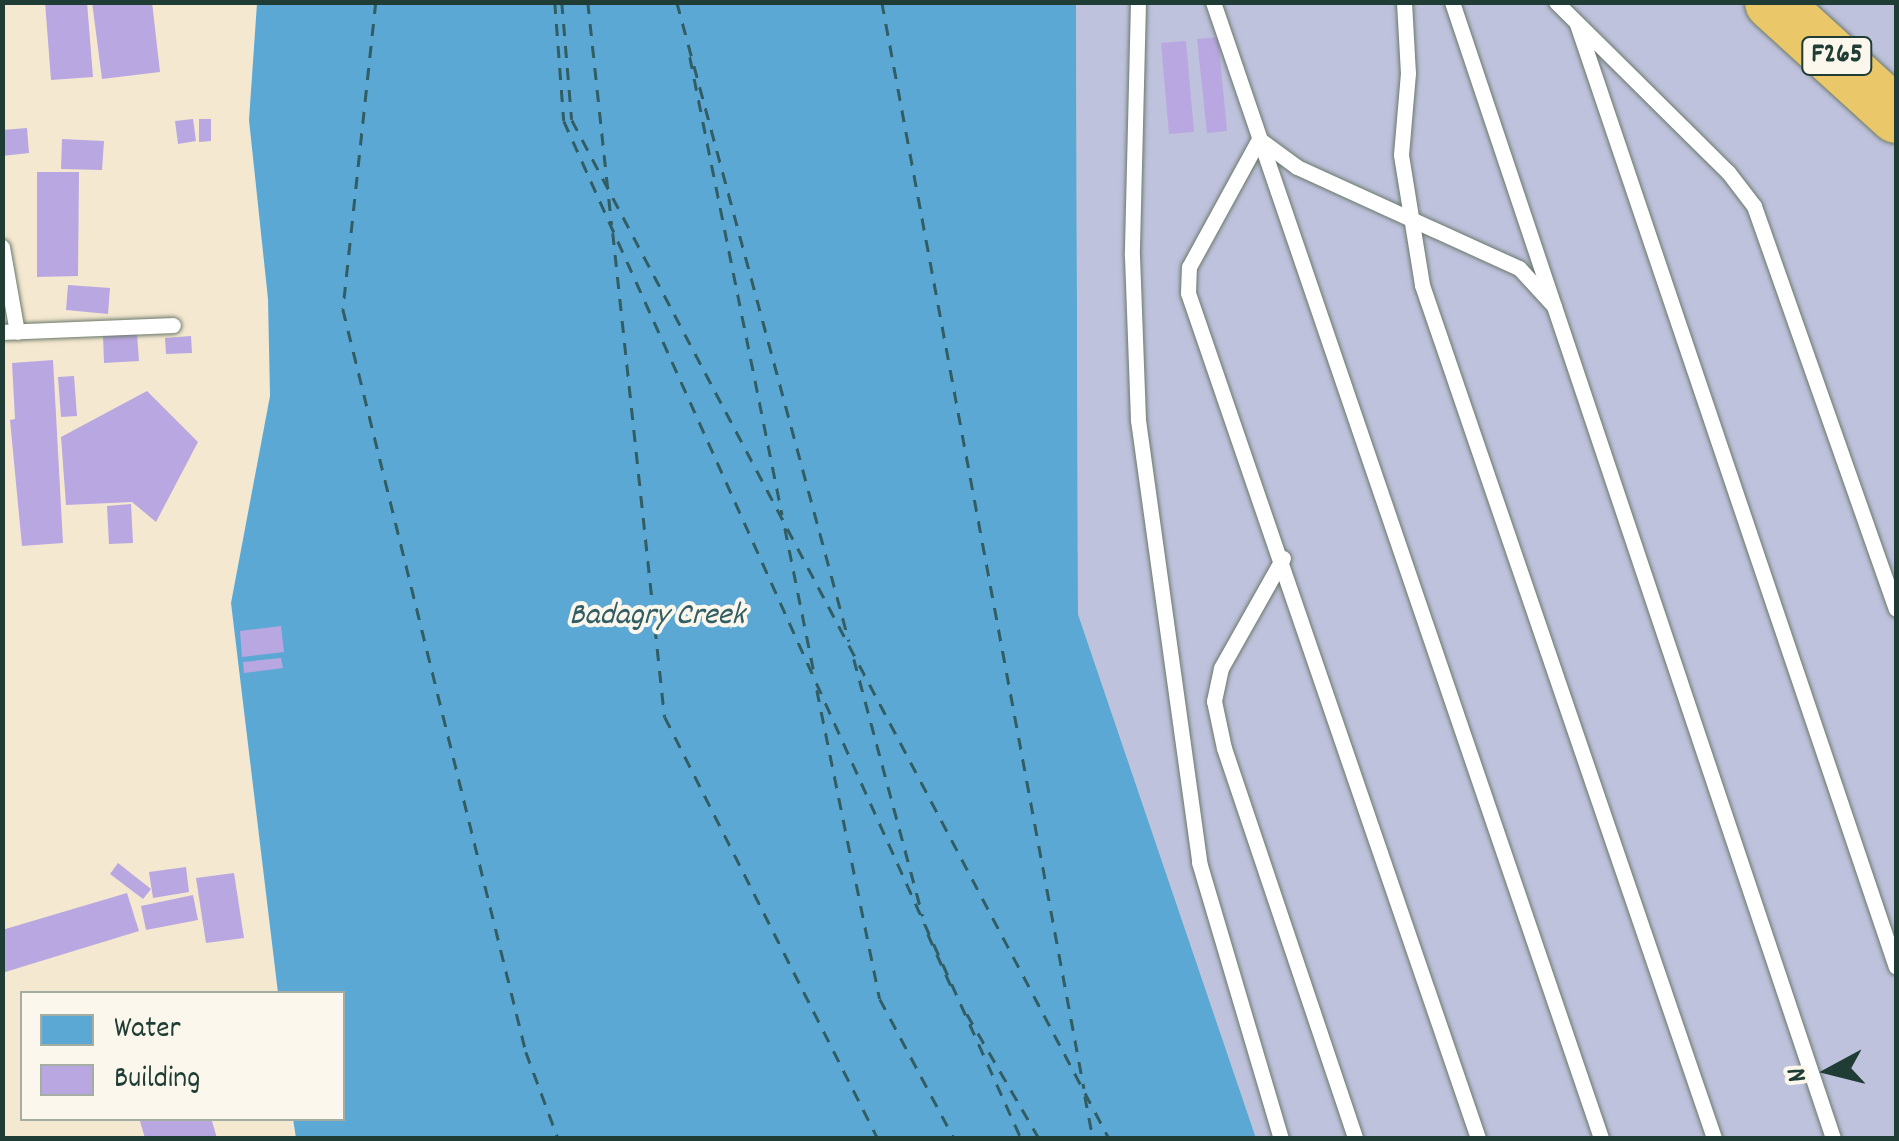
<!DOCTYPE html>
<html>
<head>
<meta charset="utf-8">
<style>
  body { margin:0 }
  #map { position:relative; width:1899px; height:1141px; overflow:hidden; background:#f5e8d0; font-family:Dekko,sans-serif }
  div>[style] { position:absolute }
  .industrial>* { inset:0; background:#bfc2dd }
  .water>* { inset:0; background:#5ca8d4 }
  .ferry>* { height:2.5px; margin-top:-1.25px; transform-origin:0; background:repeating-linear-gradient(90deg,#315d64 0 12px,transparent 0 22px) }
  .building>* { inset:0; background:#b9a7e1 }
  .roads { filter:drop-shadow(0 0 2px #6a796b) drop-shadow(0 0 2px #6a796b) }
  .service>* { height:15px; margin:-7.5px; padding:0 7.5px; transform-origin:7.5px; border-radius:7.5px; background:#fff }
  .motorway>* { height:55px; margin:-27.5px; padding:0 27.5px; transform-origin:27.5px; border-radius:27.5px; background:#eac769 }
  span { translate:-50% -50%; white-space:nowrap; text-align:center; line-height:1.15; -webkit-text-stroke:8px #fbf7ec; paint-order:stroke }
  .shield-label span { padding:2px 8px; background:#fbf7ec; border:2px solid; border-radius:8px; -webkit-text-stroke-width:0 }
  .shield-label { font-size:28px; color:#1f3d34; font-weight:700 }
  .water-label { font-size:32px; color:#315d64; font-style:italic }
  .frame { position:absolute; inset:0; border:5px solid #1f3d34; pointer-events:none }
  .legend { position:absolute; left:20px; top:991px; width:325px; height:130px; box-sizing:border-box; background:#fbf7ec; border:2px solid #a3ada2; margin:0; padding:12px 18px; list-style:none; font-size:30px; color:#1f3d34 }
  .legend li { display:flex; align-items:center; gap:20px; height:50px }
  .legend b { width:50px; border:2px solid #a3ada2 }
  .north { position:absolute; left:1779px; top:1021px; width:100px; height:100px; -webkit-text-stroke:8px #fbf7ec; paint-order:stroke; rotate:263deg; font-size:28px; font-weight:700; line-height:40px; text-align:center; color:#1f3d34 }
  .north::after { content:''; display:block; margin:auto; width:35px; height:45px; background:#1f3d34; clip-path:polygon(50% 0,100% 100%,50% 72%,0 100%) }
</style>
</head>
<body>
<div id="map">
  <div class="industrial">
    <div style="clip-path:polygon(1076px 3px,1896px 3px,1896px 1138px,1256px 1138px,1078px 614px)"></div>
  </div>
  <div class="water">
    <div style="clip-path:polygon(257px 3px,1076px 3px,1078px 614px,1256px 1138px,296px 1138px,293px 1119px,342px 1118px,342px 994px,278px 993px,231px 603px,270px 396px,268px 299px,249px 120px)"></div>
  </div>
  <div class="ferry">
    <div style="left:376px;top:2px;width:309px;rotate:96.1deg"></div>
    <div style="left:343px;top:309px;width:765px;rotate:76.16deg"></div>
    <div style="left:526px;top:1052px;width:92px;rotate:69.6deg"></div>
    <div style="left:555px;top:2px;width:119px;rotate:85.7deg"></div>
    <div style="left:564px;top:121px;width:1115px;rotate:65.8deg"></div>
    <div style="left:562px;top:2px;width:118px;rotate:85.2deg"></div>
    <div style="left:572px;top:120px;width:1151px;rotate:62.19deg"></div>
    <div style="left:588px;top:2px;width:224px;rotate:83.9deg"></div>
    <div style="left:677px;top:2px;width:662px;rotate:74.93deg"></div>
    <div style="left:882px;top:2px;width:1105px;rotate:79.46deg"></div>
    <div style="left:690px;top:57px;width:467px;rotate:78.6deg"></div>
    <div style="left:613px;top:233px;width:487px;rotate:83.9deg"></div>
    <div style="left:665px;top:717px;width:472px;rotate:63.2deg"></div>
    <div style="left:785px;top:528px;width:147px;rotate:78.6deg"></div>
    <div style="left:854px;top:659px;width:266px;rotate:75deg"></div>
    <div style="left:817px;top:690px;width:315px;rotate:78.5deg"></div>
    <div style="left:880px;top:999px;width:157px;rotate:62deg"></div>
    <div style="left:928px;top:934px;width:57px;rotate:66.1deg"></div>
    <div style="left:967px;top:1014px;width:143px;rotate:59.9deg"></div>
    <div style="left:1085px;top:1096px;width:43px;rotate:79.2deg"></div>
  </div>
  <div class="building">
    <div style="clip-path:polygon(45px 2px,87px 2px,93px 77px,51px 80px)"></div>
    <div style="clip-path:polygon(92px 2px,152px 2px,160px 72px,102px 79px)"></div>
    <div style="clip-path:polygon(1218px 37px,1227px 131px,1207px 133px,1197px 39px)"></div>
    <div style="clip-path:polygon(1186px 41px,1194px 132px,1169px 134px,1161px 43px)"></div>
    <div style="clip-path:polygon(193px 119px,196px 141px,178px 144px,175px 121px)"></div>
    <div style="clip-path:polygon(199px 119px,211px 119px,211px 141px,199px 142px)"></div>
    <div style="clip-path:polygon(27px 128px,29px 153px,2px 156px,2px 130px)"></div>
    <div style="clip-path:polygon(62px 139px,104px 141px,102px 170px,61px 169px)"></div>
    <div style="clip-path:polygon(37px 172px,79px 172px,78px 276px,37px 277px)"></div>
    <div style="clip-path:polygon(68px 285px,110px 288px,108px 314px,66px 310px)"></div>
    <div style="clip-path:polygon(137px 334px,139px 361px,104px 363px,103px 336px)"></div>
    <div style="clip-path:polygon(191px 336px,192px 353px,166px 354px,165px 338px)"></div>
    <div style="clip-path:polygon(53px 360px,63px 543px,22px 546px,10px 420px,15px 419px,12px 363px)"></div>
    <div style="clip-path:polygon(74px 376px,77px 416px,61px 417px,58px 377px)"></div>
    <div style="clip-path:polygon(147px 391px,198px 442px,156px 522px,132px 502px,66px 505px,61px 437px)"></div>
    <div style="clip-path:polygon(131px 504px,133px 543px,109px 544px,107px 506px)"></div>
    <div style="clip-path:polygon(281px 626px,284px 652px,242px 657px,240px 631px)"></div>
    <div style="clip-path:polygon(281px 658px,283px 668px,244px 673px,243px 662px)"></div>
    <div style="clip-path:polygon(118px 863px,151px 889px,143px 899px,110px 874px)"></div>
    <div style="clip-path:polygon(186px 867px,189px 892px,153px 898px,149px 872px)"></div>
    <div style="clip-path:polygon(234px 873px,244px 938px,206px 943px,196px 878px)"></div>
    <div style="clip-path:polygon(127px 893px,139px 931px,2px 973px,2px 930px)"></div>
    <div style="clip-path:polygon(193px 895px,198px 920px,146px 930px,141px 906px)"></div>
    <div style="clip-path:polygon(139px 1118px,211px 1118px,217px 1138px,145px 1138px)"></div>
  </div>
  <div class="roads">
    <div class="service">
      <div style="left:1138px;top:2px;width:254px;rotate:91.4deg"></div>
      <div style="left:1132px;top:256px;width:164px;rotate:87.9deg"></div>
      <div style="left:1138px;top:420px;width:446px;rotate:82.1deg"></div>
      <div style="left:1199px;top:862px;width:288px;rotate:73.5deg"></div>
      <div style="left:1213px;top:2px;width:1200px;rotate:71.14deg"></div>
      <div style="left:1404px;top:2px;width:71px;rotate:86.8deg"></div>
      <div style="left:1408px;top:73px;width:82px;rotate:94.9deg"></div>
      <div style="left:1401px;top:155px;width:132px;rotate:80.8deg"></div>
      <div style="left:1422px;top:285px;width:902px;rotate:71.1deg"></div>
      <div style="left:1452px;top:2px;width:1198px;rotate:71.46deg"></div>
      <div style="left:1556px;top:2px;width:242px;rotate:44.7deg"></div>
      <div style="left:1728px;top:172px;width:43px;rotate:52.6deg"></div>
      <div style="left:1754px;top:206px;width:427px;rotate:70.6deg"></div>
      <div style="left:1577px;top:24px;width:995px;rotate:71.31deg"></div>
      <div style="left:2px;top:247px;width:86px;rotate:80deg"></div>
      <div style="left:2px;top:332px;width:171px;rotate:-2.3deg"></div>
      <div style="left:1283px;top:558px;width:126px;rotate:119.4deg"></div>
      <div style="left:1221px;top:668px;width:34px;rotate:102deg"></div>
      <div style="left:1214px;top:701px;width:48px;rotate:78deg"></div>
      <div style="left:1224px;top:748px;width:411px;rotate:71.4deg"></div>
      <div style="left:1478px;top:1138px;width:893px;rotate:-108.94deg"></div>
      <div style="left:1188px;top:293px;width:26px;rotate:-88deg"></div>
      <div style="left:1189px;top:267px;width:146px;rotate:-61.3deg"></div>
      <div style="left:1259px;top:139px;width:47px;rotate:36.4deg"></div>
      <div style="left:1297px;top:167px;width:244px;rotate:24.5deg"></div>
      <div style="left:1519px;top:268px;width:52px;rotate:47.4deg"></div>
    </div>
    <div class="motorway">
      <div style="left:1772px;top:2px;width:168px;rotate:42.3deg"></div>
    </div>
  </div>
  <div class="shield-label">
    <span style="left:1837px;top:56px">F265</span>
  </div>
  <div class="water-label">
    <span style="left:657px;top:617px">Badagry Creek</span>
  </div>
  <div class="frame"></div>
  <ul class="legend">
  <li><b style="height:28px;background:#5ca8d4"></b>Water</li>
  <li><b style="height:28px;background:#b9a7e1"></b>Building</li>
  </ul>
  <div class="north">N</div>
</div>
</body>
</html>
